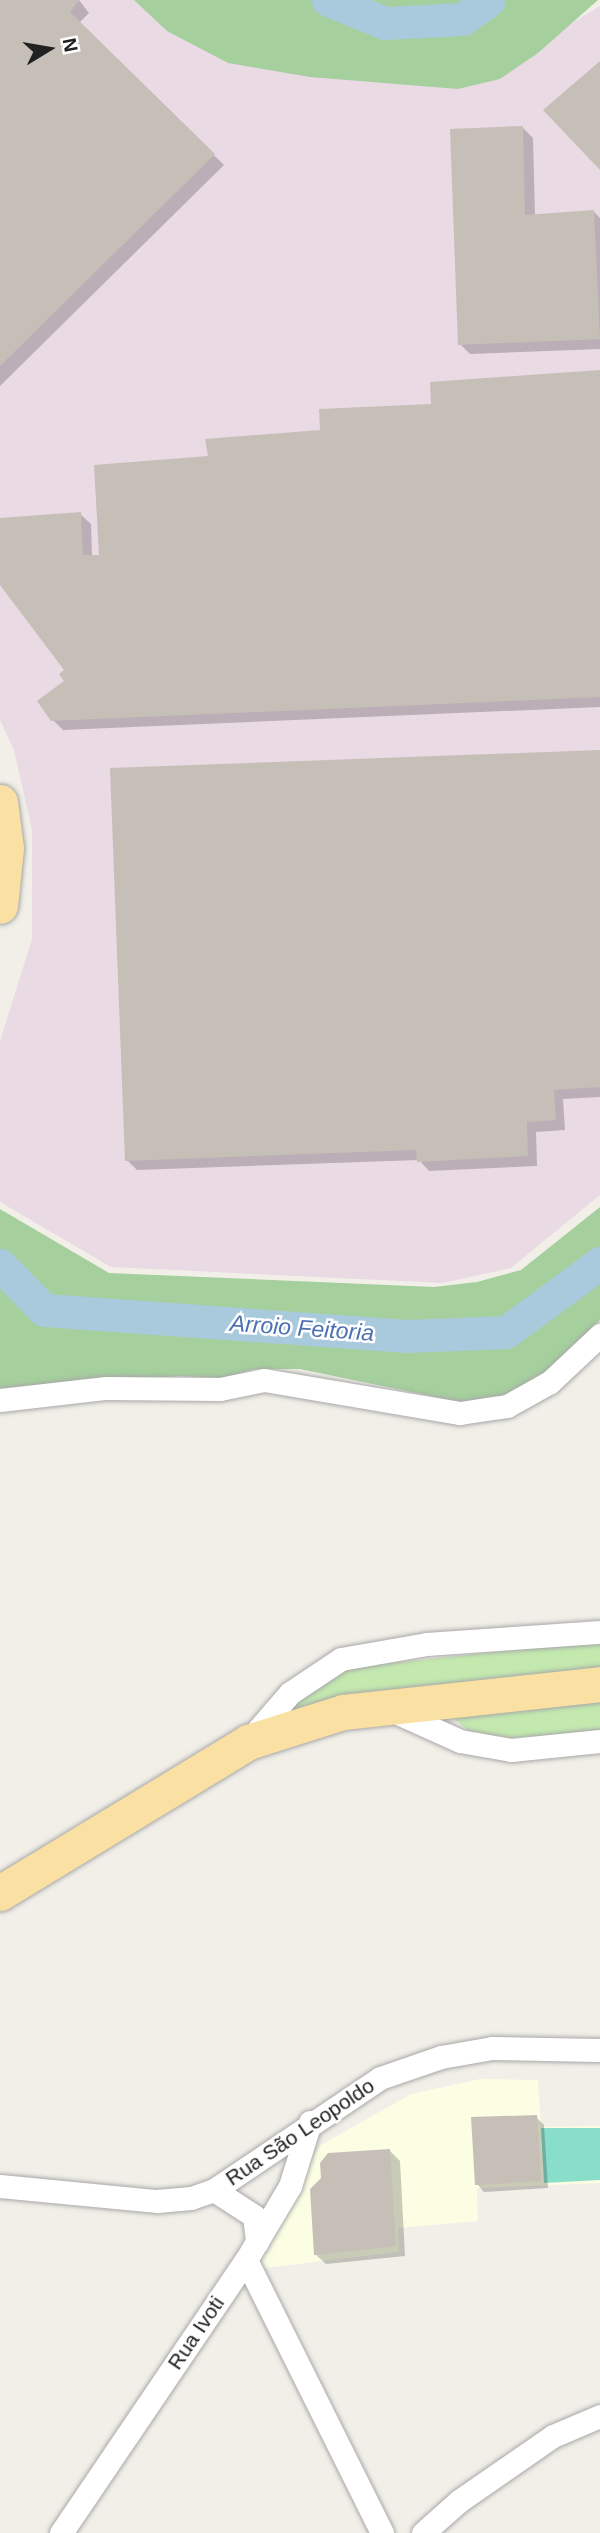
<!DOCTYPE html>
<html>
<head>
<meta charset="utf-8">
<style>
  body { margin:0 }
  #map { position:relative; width:600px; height:2533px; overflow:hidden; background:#f1efe8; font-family:Helvetica,sans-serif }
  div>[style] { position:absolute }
  .industrial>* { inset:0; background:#eadae4 }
  .education>* { inset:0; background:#fbfee3 }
  .grass>* { inset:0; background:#c3e9af }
  .forest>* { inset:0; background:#a5cf9d }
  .pitch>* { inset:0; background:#88dec9 }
  .shadow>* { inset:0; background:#0003 }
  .river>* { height:33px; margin:-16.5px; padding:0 16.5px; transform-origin:16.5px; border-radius:16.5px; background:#a9cadd }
  .building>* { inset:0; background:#c6bfb7 }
  .roads { filter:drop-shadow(0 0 2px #a8a8a8) drop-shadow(0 0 2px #a8a8a8) }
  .street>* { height:23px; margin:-11.5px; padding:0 11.5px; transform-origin:11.5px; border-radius:11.5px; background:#fff }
  .primary>* { height:35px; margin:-17.5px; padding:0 17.5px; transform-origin:17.5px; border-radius:17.5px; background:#fae1a3 }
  span { translate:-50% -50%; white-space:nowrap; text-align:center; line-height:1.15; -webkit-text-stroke:5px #fff; paint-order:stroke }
  .street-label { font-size:21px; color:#212121 }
  .water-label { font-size:23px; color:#4e71b0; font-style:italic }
  .north { position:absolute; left:14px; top:14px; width:70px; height:70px; -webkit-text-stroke:5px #fff; paint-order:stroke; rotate:79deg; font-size:19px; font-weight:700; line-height:28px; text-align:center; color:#212121 }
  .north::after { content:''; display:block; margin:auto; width:24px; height:32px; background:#212121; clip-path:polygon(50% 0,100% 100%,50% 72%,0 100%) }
</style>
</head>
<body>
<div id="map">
  <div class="industrial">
    <div style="clip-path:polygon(0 0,151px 0,478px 81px,600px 6px,600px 1195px,511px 1268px,443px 1283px,111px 1267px,0 1202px,0 1041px,32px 939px,32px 830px,14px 750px,0 720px)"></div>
  </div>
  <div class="education">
    <div style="clip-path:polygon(480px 2079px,538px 2080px,541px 2127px,600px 2126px,600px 2183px,477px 2188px,478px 2221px,398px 2228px,399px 2252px,256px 2269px,250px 2261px,321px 2145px,411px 2094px)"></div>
  </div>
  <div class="grass">
    <div style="clip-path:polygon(600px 1641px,600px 1671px,280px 1718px,319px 1682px,355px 1667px)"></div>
    <div style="clip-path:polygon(600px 1692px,600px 1731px,512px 1738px,469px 1731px,442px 1709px)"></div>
  </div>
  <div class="forest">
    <div style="clip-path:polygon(134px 0,598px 0,538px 53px,500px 79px,458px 89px,310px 77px,228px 63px,167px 31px)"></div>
    <div style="clip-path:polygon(600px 1207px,600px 1320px,548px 1370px,504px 1396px,460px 1402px,300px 1369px,255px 1369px,223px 1378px,179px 1376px,0 1392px,0 1209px,109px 1273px,434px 1287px,477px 1282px,521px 1270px)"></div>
  </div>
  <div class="pitch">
    <div style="clip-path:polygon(541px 2128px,600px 2128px,600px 2180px,544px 2183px)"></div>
  </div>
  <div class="shadow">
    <div style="clip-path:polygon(0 0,79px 0,89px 13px,79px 23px,224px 165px,0 386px)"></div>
    <div style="clip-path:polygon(523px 128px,533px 138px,535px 216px,594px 212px,600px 218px,600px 349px,470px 354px,460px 344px)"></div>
    <div style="clip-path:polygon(600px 372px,600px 707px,63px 730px,53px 720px,67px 670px,0 582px,0 520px,80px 514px,91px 524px,92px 557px,101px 556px,210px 458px)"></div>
    <div style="clip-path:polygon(600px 752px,600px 1097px,563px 1099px,565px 1130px,536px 1132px,537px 1166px,429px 1171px,419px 1160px,137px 1170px,127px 1160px)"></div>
    <div style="clip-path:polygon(536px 2117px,544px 2125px,548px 2188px,484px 2192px,477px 2184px)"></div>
    <div style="clip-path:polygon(390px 2151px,400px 2161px,405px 2256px,326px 2264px,315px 2254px)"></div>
  </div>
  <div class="river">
    <div style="left:328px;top:0;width:61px;rotate:22deg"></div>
    <div style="left:385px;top:23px;width:78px;rotate:-2.9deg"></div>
    <div style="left:463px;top:19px;width:32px;rotate:-36deg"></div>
    <div style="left:0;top:1265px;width:63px;rotate:45.6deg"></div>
    <div style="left:44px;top:1310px;width:364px;rotate:4.1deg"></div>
    <div style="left:407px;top:1336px;width:99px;rotate:-2.3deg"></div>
    <div style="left:506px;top:1332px;width:117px;rotate:-36.3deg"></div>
  </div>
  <div class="building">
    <div style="clip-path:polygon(0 0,79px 0,70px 12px,215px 154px,0 366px)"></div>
    <div style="clip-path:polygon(600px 61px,600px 170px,543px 110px)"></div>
    <div style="clip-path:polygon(523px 126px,525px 215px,594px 210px,600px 339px,458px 345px,450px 129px)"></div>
    <div style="clip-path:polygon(600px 370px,600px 697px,51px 721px,37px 701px,64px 681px,59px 674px,64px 670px,0 585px,0 518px,81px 512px,83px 555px,99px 555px,94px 465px,208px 456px,205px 439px,320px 430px,319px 409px,431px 404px,430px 382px)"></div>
    <div style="clip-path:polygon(600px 750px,600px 1087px,554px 1090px,556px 1120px,527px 1122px,528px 1156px,417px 1162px,416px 1150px,125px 1161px,110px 768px)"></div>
    <div style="clip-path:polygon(537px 2115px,541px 2181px,475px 2185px,471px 2117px)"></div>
    <div style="clip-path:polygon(390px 2149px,396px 2246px,314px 2255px,310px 2189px,321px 2178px,320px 2163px,328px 2153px)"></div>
  </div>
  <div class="roads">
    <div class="street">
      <div style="left:0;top:1400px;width:107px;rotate:-6.5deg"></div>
      <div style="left:106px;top:1388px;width:114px;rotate:0.5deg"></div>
      <div style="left:220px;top:1389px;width:45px;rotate:-11.6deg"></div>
      <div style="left:264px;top:1380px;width:199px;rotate:9.6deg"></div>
      <div style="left:460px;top:1413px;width:48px;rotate:-8.5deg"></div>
      <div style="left:507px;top:1406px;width:49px;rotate:-29.2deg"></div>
      <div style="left:550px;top:1382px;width:69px;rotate:-43.2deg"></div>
      <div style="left:389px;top:1709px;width:78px;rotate:24.3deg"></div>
      <div style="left:460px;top:1741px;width:52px;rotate:10deg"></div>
      <div style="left:511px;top:1750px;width:89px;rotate:-5.8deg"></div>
      <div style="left:251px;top:1738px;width:60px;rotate:-49.1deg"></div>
      <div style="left:290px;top:1693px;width:61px;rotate:-33.7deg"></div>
      <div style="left:341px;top:1659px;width:87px;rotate:-9.9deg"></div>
      <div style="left:427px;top:1644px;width:173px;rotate:-4deg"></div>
      <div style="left:0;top:2186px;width:158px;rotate:5.5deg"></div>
      <div style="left:157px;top:2201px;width:34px;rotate:-5deg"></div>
      <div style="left:191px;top:2198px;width:24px;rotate:-19deg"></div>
      <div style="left:214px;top:2190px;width:200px;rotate:-34deg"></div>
      <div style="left:380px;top:2078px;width:65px;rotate:-19deg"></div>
      <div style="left:441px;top:2057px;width:52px;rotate:-10deg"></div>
      <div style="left:492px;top:2048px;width:108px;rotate:1.1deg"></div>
      <div style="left:214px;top:2190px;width:48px;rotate:33deg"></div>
      <div style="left:254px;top:2216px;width:26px;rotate:83deg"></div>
      <div style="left:246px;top:2260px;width:305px;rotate:63.5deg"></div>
      <div style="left:61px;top:2533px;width:330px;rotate:-55.9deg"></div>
      <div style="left:246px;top:2260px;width:86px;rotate:-59.3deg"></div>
      <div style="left:290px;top:2186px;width:67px;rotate:-72.6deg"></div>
      <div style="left:423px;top:2533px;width:48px;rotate:-41.6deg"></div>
      <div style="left:459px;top:2501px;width:114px;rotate:-34.7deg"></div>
      <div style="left:553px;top:2436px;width:51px;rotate:-23.1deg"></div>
    </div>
    <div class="primary">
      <div style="left:0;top:802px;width:46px;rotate:82.6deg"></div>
      <div style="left:6px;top:848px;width:58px;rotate:95.9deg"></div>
      <div style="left:0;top:1893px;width:290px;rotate:-31.3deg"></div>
      <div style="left:248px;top:1742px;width:100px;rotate:-17.5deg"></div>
      <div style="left:343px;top:1712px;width:259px;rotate:-6.2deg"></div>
    </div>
  </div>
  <div class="street-label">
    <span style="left:300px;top:2132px;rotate:-34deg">Rua São Leopoldo</span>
    <span style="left:196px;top:2333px;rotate:-56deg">Rua Ivoti</span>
  </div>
  <div class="water-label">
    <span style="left:302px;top:1328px;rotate:4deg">Arroio Feitoria</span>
  </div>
  <div class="north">N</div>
</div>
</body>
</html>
